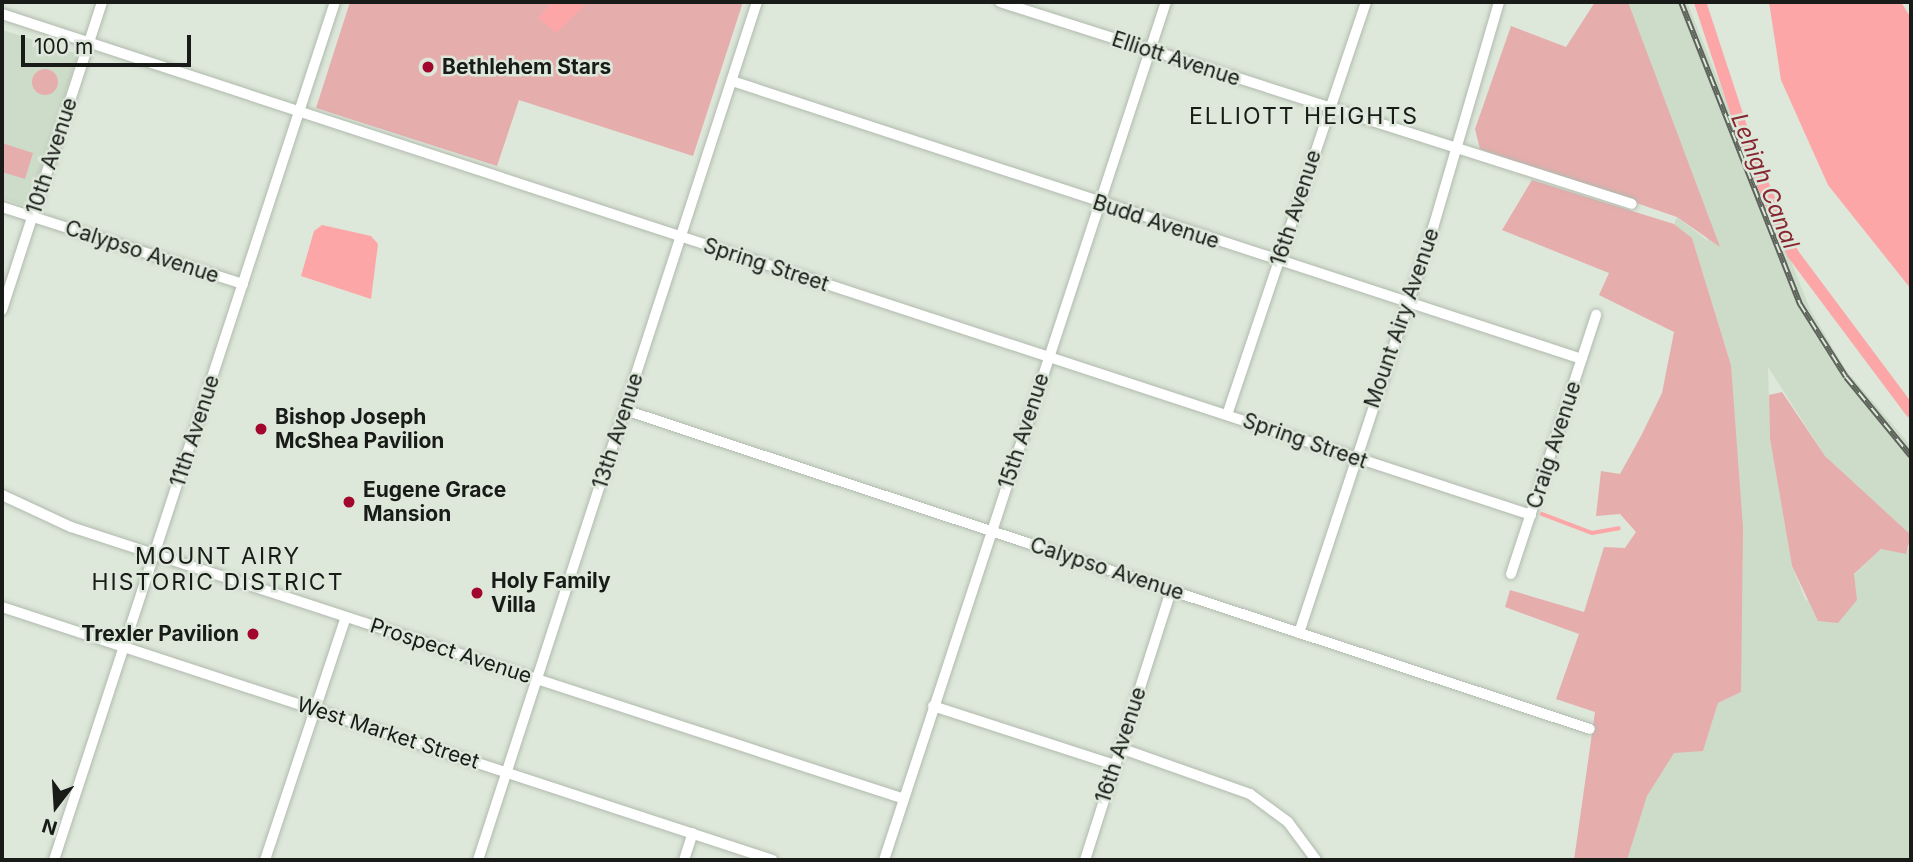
<!DOCTYPE html>
<html>
<head>
<meta charset="utf-8">
<style>
  body { margin:0 }
  #map { position:relative; width:1913px; height:862px; overflow:hidden; background:#dde7da; font-family:Inter,sans-serif }
  div>[style] { position:absolute }
  .built>* { inset:0; background:#cddcc9 }
  .green>* { inset:0; background:#e6adad }
  .round { border-radius:50% }
  .water>* { inset:0; background:#fca6a7 }
  .stream>* { height:3.5px; margin:-1.75px; padding:0 1.75px; transform-origin:1.75px; border-radius:1.75px; background:#fca6a7 }
  .canal>* { height:12px; margin:-6px; padding:0 6px; transform-origin:6px; border-radius:6px; background:#fca6a7 }
  .roads { filter:drop-shadow(0 0 2px #b0baad) drop-shadow(0 0 2px #b0baad) }
  .street>* { height:10px; margin:-5px; padding:0 5px; transform-origin:5px; border-radius:5px; background:#fff }
  .rail>* { height:6px; margin-top:-3px; transform-origin:0; background:repeating-linear-gradient(90deg,#dde7da 0 10px,#5d625b 0 20px); box-sizing:border-box; border-block:2px solid #5d625b }
  .dots>* { width:19px; height:19px; translate:-50% -50%; box-sizing:border-box; border:4px solid #dde7da; border-radius:50% }
  span { translate:-50% -50%; white-space:nowrap; text-align:center; line-height:1.15; -webkit-text-stroke:5px #dde7da; paint-order:stroke }
  .street-label { font-size:21px; color:#181b17 }
  .poi-label { font-size:21px; color:#181b17; font-weight:700 }
  .left { translate:0 -50%; text-align:left }
  .right { translate:-100% -50%; text-align:right }
  .neighbourhood-label { font-size:23px; color:#181b17; letter-spacing:2px }
  .water-label { font-size:23px; color:#882630; font-style:italic }
  .frame { position:absolute; inset:0; border:4px solid #181b17; pointer-events:none }
  .north { position:absolute; left:21px; top:771px; width:70px; height:70px; -webkit-text-stroke:5px #dde7da; paint-order:stroke; rotate:197deg; font-size:19px; font-weight:700; line-height:28px; text-align:center; color:#181b17 }
  .north::after { content:''; display:block; margin:auto; width:24px; height:32px; background:#181b17; clip-path:polygon(50% 0,100% 100%,50% 72%,0 100%) }
  .scale { position:absolute; left:21px; top:35px; width:170px; height:32px; box-sizing:border-box; border:4px solid #181b17; border-top:0; padding-left:9px; font-size:21px; line-height:24px; white-space:nowrap; color:#181b17; -webkit-text-stroke:5px #dde7da; paint-order:stroke }
</style>
</head>
<body>
<div id="map">
  <div class="built">
    <div style="clip-path:polygon(1628px 2px,1687px 2px,1810px 309px,1846px 370px,1911px 446px,1911px 535px,1825px 456px,1768px 367px,1770px 439px,1792px 566px,1806px 601px,1854px 575px,1881px 549px,1911px 549px,1911px 860px,1627px 860px,1647px 796px,1674px 752px,1703px 751px,1718px 703px,1741px 692px,1731px 365px,1692px 238px,1674px 224px,1677px 217px,1708px 241px)"></div>
    <div style="clip-path:polygon(2px 30px,78px 54px,28px 207px,2px 198px)"></div>
  </div>
  <div class="green">
    <div style="clip-path:polygon(350px 2px,743px 2px,693px 156px,519px 100px,497px 166px,316px 108px)"></div>
    <div style="clip-path:polygon(1595px 2px,1628px 2px,1720px 247px,1677px 217px,1480px 149px,1475px 129px,1511px 26px,1566px 47px)"></div>
    <div class="round" style="left:32px;top:69px;width:26px;height:26px"></div>
    <div style="clip-path:polygon(2px 143px,33px 153px,25px 179px,2px 172px)"></div>
    <div style="clip-path:polygon(1532px 180px,1674px 224px,1692px 238px,1731px 365px,1743px 528px,1741px 692px,1718px 703px,1703px 751px,1674px 753px,1647px 796px,1627px 860px,1574px 860px,1595px 712px,1556px 699px,1579px 634px,1505px 607px,1510px 590px,1584px 612px,1604px 547px,1625px 548px,1636px 532px,1620px 514px,1596px 516px,1601px 471px,1620px 474px,1641px 436px,1662px 393px,1674px 332px,1599px 295px,1609px 273px,1502px 230px)"></div>
    <div style="clip-path:polygon(1782px 392px,1825px 456px,1911px 535px,1906px 554px,1881px 549px,1854px 574px,1857px 600px,1838px 623px,1818px 621px,1792px 566px,1770px 439px,1769px 395px)"></div>
  </div>
  <div class="water">
    <div style="clip-path:polygon(552px 2px,579px 2px,584px 6px,556px 33px,538px 18px)"></div>
    <div style="clip-path:polygon(1769px 2px,1901px 2px,1911px 18px,1911px 289px,1828px 185px,1781px 80px)"></div>
    <div style="clip-path:polygon(322px 225px,371px 236px,378px 244px,371px 299px,301px 276px,314px 231px)"></div>
  </div>
  <div class="stream">
    <div style="left:1542px;top:514px;width:53px;rotate:20.8deg"></div>
    <div style="left:1592px;top:533px;width:27px;rotate:-10deg"></div>
  </div>
  <div class="canal">
    <div style="left:1700px;top:2px;width:163px;rotate:71.8deg"></div>
    <div style="left:1751px;top:157px;width:106px;rotate:66.6deg"></div>
    <div style="left:1793px;top:254px;width:197px;rotate:53.2deg"></div>
  </div>
  <div class="roads">
    <div class="street">
      <div style="left:1000px;top:2px;width:663px;rotate:17.72deg"></div>
      <div style="left:2px;top:14px;width:1609px;rotate:18.14deg"></div>
      <div style="left:732px;top:81px;width:894px;rotate:18.11deg"></div>
      <div style="left:2px;top:207px;width:253px;rotate:17.7deg"></div>
      <div style="left:2px;top:310px;width:324px;rotate:-72deg"></div>
      <div style="left:625px;top:410px;width:1016px;rotate:18.29deg"></div>
      <div style="left:1227px;top:415px;width:436px;rotate:-71.4deg"></div>
      <div style="left:2px;top:495px;width:76px;rotate:24.9deg"></div>
      <div style="left:71px;top:527px;width:876px;rotate:18.08deg"></div>
      <div style="left:1511px;top:574px;width:273px;rotate:-71.8deg"></div>
      <div style="left:2px;top:607px;width:811px;rotate:18.17deg"></div>
      <div style="left:1299px;top:633px;width:427px;rotate:-71.7deg"></div>
      <div style="left:1433px;top:228px;width:235px;rotate:-73.7deg"></div>
      <div style="left:933px;top:706px;width:191px;rotate:18deg"></div>
      <div style="left:1120px;top:748px;width:138px;rotate:19.5deg"></div>
      <div style="left:1250px;top:794px;width:47px;rotate:36.4deg"></div>
      <div style="left:1288px;top:822px;width:47px;rotate:53.6deg"></div>
      <div style="left:54px;top:860px;width:903px;rotate:-71.87deg"></div>
      <div style="left:265px;top:860px;width:256px;rotate:-71.6deg"></div>
      <div style="left:478px;top:860px;width:902px;rotate:-71.99deg"></div>
      <div style="left:684px;top:860px;width:28px;rotate:-72deg"></div>
      <div style="left:884px;top:860px;width:903px;rotate:-71.81deg"></div>
      <div style="left:1085px;top:860px;width:283px;rotate:-72.3deg"></div>
    </div>
  </div>
  <div class="rail">
    <div style="left:1681px;top:2px;width:325px;rotate:68.5deg"></div>
    <div style="left:1800px;top:304px;width:86px;rotate:57.8deg"></div>
    <div style="left:1846px;top:377px;width:102px;rotate:50.6deg"></div>
  </div>
  <div class="dots">
    <div style="left:428px;top:67px;background:#a3062c"></div>
    <div style="left:261px;top:429px;background:#a3062c"></div>
    <div style="left:349px;top:502px;background:#a3062c"></div>
    <div style="left:477px;top:593px;background:#a3062c"></div>
    <div style="left:253px;top:634px;background:#a3062c"></div>
  </div>
  <div class="street-label">
    <span style="left:1176px;top:59px;rotate:18deg">Elliott Avenue</span>
    <span style="left:52px;top:156px;rotate:-72deg">10th Avenue</span>
    <span style="left:1296px;top:208px;rotate:-72deg">16th Avenue</span>
    <span style="left:1156px;top:222px;rotate:18deg">Budd Avenue</span>
    <span style="left:142px;top:252px;rotate:18deg">Calypso Avenue</span>
    <span style="left:766px;top:265px;rotate:18deg">Spring Street</span>
    <span style="left:1402px;top:318px;rotate:-71deg">Mount Airy Avenue</span>
    <span style="left:195px;top:431px;rotate:-72deg">11th Avenue</span>
    <span style="left:618px;top:431px;rotate:-72deg">13th Avenue</span>
    <span style="left:1024px;top:431px;rotate:-72deg">15th Avenue</span>
    <span style="left:1305px;top:441px;rotate:19deg">Spring Street</span>
    <span style="left:1554px;top:445px;rotate:-72deg">Craig Avenue</span>
    <span style="left:1107px;top:569px;rotate:18deg">Calypso Avenue</span>
    <span style="left:451px;top:651px;rotate:18deg">Prospect Avenue</span>
    <span style="left:388px;top:733px;rotate:18deg">West Market Street</span>
    <span style="left:1121px;top:745px;rotate:-72deg">16th Avenue</span>
  </div>
  <div class="poi-label">
    <span class="left" style="left:442px;top:67px">Bethlehem Stars</span>
    <span class="left" style="left:275px;top:429px">Bishop Joseph<br>McShea Pavilion</span>
    <span class="left" style="left:363px;top:502px">Eugene Grace<br>Mansion</span>
    <span class="left" style="left:491px;top:593px">Holy Family<br>Villa</span>
    <span class="right" style="left:239px;top:634px">Trexler Pavilion</span>
  </div>
  <div class="neighbourhood-label">
    <span style="left:1304px;top:116px">ELLIOTT HEIGHTS</span>
    <span style="left:218px;top:569px">MOUNT AIRY<br>HISTORIC DISTRICT</span>
  </div>
  <div class="water-label">
    <span style="left:1765px;top:181px;rotate:68deg">Lehigh Canal</span>
  </div>
  <div class="frame"></div>
  <div class="north">N</div>
  <div class="scale">100 m</div>
</div>
</body>
</html>
